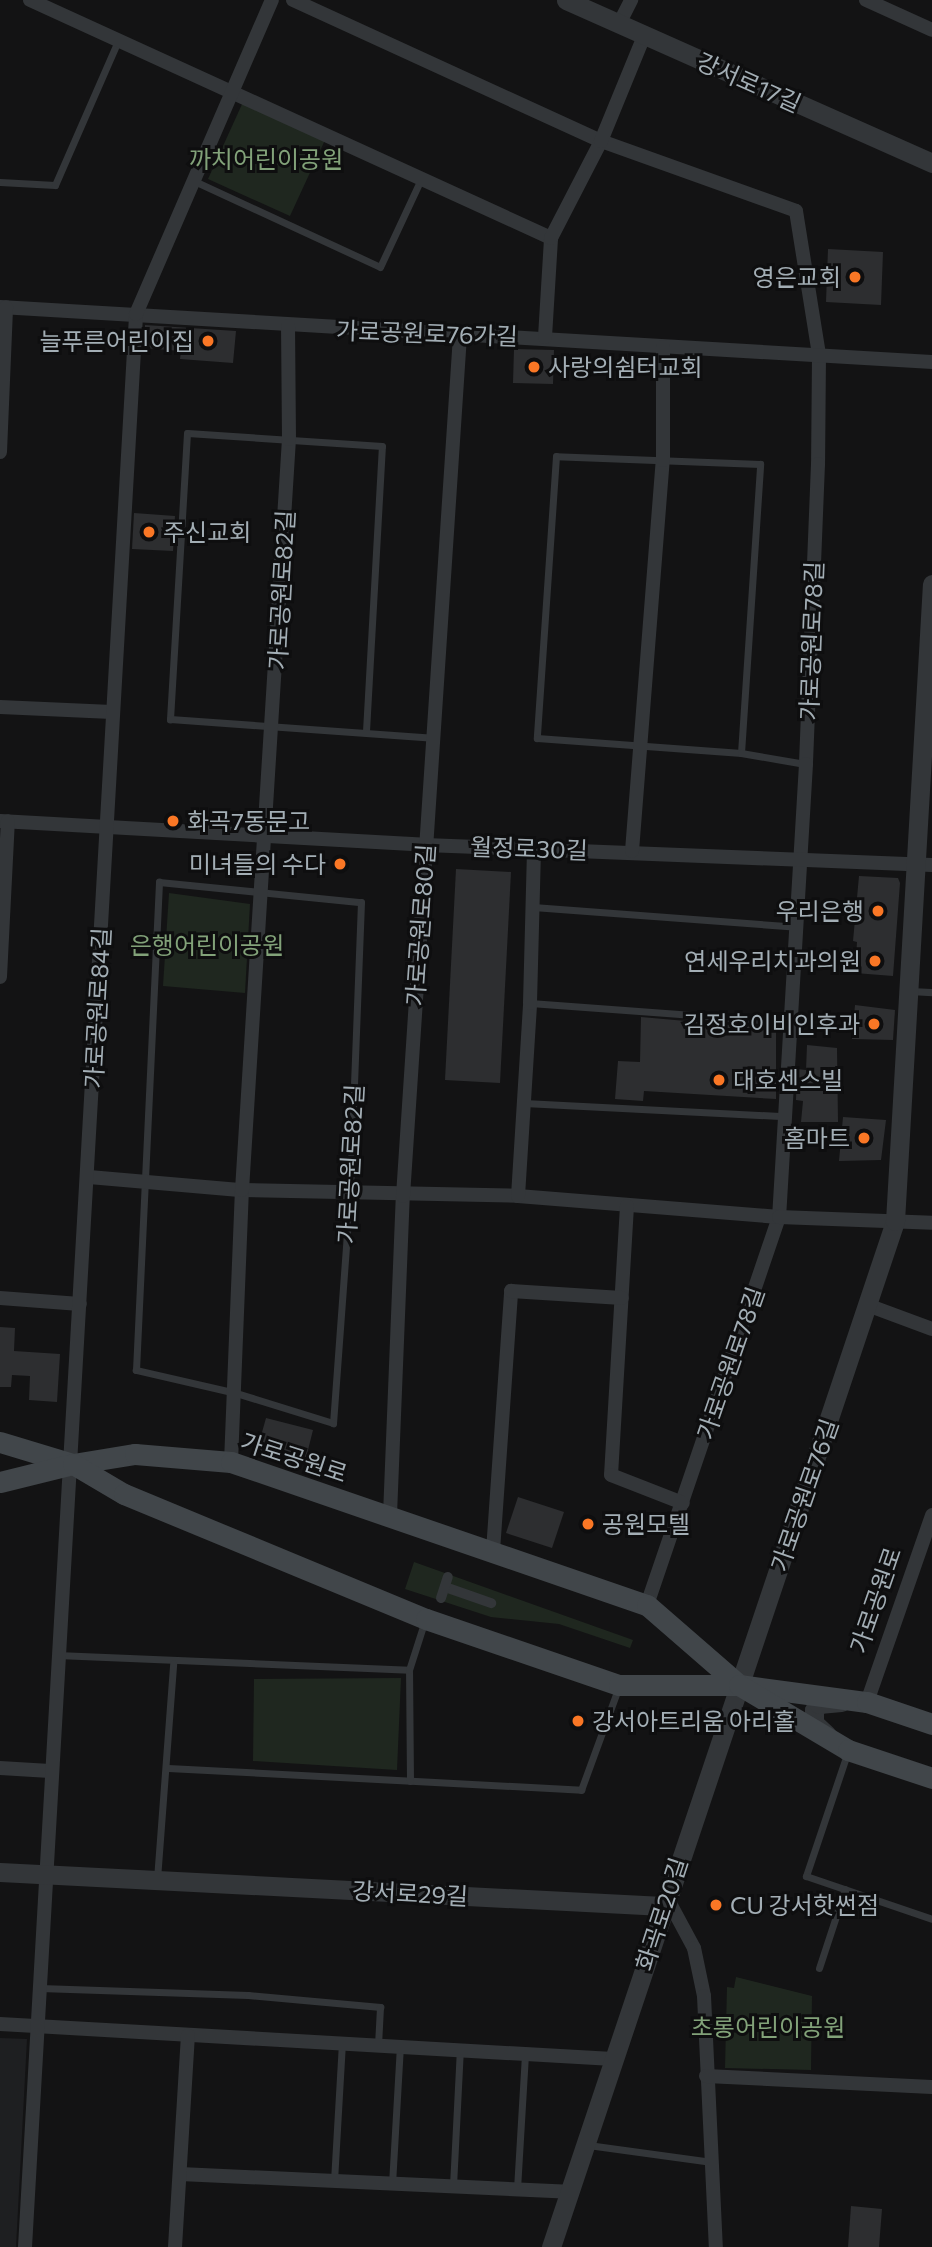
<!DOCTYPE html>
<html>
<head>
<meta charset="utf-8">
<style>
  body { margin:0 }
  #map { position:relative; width:932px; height:2247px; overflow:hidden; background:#131314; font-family:Commissioner,"Noto Sans KR",sans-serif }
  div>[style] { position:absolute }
  .built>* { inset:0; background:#1e1f21 }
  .green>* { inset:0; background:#1f271f }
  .building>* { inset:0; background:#2d2e30 }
  .service>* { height:7px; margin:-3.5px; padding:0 3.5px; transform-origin:3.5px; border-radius:3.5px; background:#333639 }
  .pedestrian>* { height:10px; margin:-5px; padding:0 5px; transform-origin:5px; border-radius:5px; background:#333639 }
  .minor>* { height:14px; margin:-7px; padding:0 7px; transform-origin:7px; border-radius:7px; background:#333639 }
  .tertiary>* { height:19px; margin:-9.5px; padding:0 9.5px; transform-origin:9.5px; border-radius:9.5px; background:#333639 }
  .secondary>* { height:21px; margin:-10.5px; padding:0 10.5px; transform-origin:10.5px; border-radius:10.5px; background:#41464a }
  .dots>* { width:19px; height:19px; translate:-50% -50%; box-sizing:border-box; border:4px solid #0e0e0f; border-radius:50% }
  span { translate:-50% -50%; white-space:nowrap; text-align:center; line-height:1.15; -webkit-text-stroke:6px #0e0e0f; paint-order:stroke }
  .street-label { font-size:24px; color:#a3aeb5 }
  .park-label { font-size:24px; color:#82a279 }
  .poi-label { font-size:24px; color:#a3aeb5 }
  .right { translate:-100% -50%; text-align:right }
  .left { translate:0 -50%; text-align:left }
</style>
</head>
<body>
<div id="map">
  <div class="built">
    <div style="clip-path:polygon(0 2038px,27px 2039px,16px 2247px,0 2247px)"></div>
  </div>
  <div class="green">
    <div style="clip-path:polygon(243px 102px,325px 140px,290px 216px,208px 179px)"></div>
    <div style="clip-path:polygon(169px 893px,250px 904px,245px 993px,163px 986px)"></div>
    <div style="clip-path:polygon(414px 1562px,633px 1640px,630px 1648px,559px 1624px,491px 1617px,405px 1589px)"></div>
    <div style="clip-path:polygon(401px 1678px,397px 1770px,253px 1761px,254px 1679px)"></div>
    <div style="clip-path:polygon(736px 1977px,812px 1996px,811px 2070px,725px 2068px,727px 1987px,734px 1988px)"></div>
  </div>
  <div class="building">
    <div style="clip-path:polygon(828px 249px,883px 252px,881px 305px,826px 302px)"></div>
    <div style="clip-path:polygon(145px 325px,236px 331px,233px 363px,180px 359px,181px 351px,144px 348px)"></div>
    <div style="clip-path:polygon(514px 349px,554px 350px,553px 384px,513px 383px)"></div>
    <div style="clip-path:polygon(134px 513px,175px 516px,173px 551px,132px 549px)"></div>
    <div style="clip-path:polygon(456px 869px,511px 872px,500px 1083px,445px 1080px)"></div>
    <div style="clip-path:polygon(859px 876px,898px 878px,900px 883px,893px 976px,855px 973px,857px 942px,853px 941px)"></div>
    <div style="clip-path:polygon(855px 1005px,895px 1010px,893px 1040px,852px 1039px)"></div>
    <div style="clip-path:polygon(641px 1017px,776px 1029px,776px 1099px,644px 1091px,643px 1101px,615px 1099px,618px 1061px,640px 1062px)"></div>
    <div style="clip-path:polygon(807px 1045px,837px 1048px,838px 1122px,801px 1122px,803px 1101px,796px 1100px,797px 1069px,806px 1070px)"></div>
    <div style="clip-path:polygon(843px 1117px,886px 1120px,881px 1160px,839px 1161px)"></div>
    <div style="clip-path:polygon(0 1327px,15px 1328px,14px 1351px,60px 1354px,57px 1402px,29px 1400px,30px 1376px,12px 1375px,11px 1387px,0 1387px)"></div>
    <div style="clip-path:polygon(266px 1418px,313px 1430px,305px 1462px,257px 1450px)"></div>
    <div style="clip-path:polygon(518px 1497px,564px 1512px,552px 1548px,506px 1533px)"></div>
    <div style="clip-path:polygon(851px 2206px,882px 2209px,879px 2247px,848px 2247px)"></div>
  </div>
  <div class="service">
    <div style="left:192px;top:180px;width:207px;rotate:24.8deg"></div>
    <div style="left:380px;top:267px;width:99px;rotate:-65deg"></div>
    <div style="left:0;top:182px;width:55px;rotate:3.1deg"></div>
    <div style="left:55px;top:185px;width:157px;rotate:-66.4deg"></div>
    <div style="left:366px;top:731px;width:285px;rotate:-86.8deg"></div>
    <div style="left:382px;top:446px;width:195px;rotate:-176.2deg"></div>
    <div style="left:187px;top:433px;width:287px;rotate:93.4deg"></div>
    <div style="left:170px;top:719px;width:263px;rotate:4.1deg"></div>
    <div style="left:741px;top:753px;width:290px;rotate:-86.2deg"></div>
    <div style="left:760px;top:464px;width:204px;rotate:-177.8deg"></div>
    <div style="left:556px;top:456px;width:283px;rotate:93.9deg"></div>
    <div style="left:537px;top:738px;width:205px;rotate:4.2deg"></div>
    <div style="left:741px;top:753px;width:65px;rotate:9.8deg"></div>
    <div style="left:159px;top:882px;width:203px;rotate:5.7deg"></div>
    <div style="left:361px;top:902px;width:290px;rotate:92.2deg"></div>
    <div style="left:350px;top:1192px;width:232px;rotate:94.2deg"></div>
    <div style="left:333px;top:1423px;width:102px;rotate:-162.8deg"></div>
    <div style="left:236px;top:1393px;width:103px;rotate:-167deg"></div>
    <div style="left:136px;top:1370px;width:489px;rotate:-87.3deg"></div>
    <div style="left:533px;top:907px;width:264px;rotate:4.3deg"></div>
    <div style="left:910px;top:991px;width:22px;rotate:3deg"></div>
    <div style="left:530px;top:1003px;width:260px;rotate:4.2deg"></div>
    <div style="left:524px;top:1103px;width:261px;rotate:2.9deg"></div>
    <div style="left:57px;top:1655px;width:352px;rotate:2.4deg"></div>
    <div style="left:847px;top:1754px;width:129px;rotate:108.6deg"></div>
    <div style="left:806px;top:1876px;width:133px;rotate:18.8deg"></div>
    <div style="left:168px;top:1768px;width:414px;rotate:3deg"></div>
    <div style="left:581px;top:1790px;width:108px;rotate:-69.9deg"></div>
    <div style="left:410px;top:1781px;width:111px;rotate:-90.5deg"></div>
    <div style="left:409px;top:1670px;width:52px;rotate:-72.3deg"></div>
    <div style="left:157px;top:1879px;width:216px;rotate:-85.7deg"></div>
    <div style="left:819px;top:1968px;width:83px;rotate:-71.8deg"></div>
    <div style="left:40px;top:1988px;width:208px;rotate:1.9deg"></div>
    <div style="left:248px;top:1995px;width:133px;rotate:5.2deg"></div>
    <div style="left:380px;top:2007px;width:38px;rotate:93deg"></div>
    <div style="left:588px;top:2145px;width:125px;rotate:7.8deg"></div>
    <div style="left:334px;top:2181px;width:138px;rotate:-86.7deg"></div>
    <div style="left:392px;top:2184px;width:137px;rotate:-86.7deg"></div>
    <div style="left:453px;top:2186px;width:136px;rotate:-87.1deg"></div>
    <div style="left:517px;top:2189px;width:135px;rotate:-86.6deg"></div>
  </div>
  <div class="pedestrian">
    <div style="left:445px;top:1587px;width:49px;rotate:19.2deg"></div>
    <div style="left:441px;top:1598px;width:22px;rotate:-72deg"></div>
  </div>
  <div class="minor">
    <div style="left:30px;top:0;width:573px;rotate:24.55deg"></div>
    <div style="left:293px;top:0;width:339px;rotate:24.6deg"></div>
    <div style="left:601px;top:141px;width:207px;rotate:19.7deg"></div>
    <div style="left:796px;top:211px;width:146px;rotate:80.9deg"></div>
    <div style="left:819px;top:355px;width:109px;rotate:90.5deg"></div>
    <div style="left:818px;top:464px;width:300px;rotate:92.3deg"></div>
    <div style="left:806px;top:764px;width:454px;rotate:93.4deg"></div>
    <div style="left:779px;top:1217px;width:410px;rotate:108.8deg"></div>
    <div style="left:866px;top:0;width:72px;rotate:24.4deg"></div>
    <div style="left:619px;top:24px;width:27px;rotate:-63deg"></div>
    <div style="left:0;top:307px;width:934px;rotate:3.38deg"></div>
    <div style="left:545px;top:337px;width:99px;rotate:-86.5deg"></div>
    <div style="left:551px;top:238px;width:109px;rotate:-62.7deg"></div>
    <div style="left:601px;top:141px;width:113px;rotate:-67.7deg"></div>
    <div style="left:0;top:452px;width:145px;rotate:-87.6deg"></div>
    <div style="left:0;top:707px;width:112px;rotate:2.6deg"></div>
    <div style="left:0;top:821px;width:426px;rotate:3.2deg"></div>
    <div style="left:425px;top:845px;width:507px;rotate:2.26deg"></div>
    <div style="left:632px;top:851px;width:392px;rotate:-85.5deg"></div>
    <div style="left:663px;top:460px;width:113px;rotate:-90deg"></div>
    <div style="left:0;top:977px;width:156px;rotate:-87.1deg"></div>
    <div style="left:89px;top:1177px;width:154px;rotate:4.9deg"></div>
    <div style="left:242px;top:1190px;width:276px;rotate:1.2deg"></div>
    <div style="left:518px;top:1196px;width:262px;rotate:4.6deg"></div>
    <div style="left:779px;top:1217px;width:153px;rotate:2.2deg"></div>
    <div style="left:518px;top:1196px;width:193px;rotate:-86.4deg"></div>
    <div style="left:530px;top:1003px;width:153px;rotate:-88.5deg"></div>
    <div style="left:627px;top:1206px;width:269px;rotate:93.4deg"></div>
    <div style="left:611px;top:1475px;width:77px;rotate:21.3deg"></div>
    <div style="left:0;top:1298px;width:80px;rotate:4.3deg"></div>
    <div style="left:870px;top:1306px;width:66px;rotate:20.4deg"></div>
    <div style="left:231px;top:1462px;width:272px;rotate:-87.7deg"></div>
    <div style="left:242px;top:1190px;width:752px;rotate:-86.42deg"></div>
    <div style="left:289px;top:439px;width:113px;rotate:-90.5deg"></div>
    <div style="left:390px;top:1515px;width:319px;rotate:-87.7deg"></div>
    <div style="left:403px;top:1196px;width:862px;rotate:-86.21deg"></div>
    <div style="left:493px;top:1551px;width:261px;rotate:-86deg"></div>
    <div style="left:511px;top:1291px;width:111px;rotate:3.6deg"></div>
    <div style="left:867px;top:1702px;width:198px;rotate:-70.8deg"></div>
    <div style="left:0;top:1768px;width:50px;rotate:3.4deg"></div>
    <div style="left:666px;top:1896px;width:59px;rotate:61.7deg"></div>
    <div style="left:694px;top:1948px;width:49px;rotate:78.2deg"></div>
    <div style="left:704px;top:1996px;width:251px;rotate:87.3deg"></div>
    <div style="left:0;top:2024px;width:614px;rotate:3.27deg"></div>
    <div style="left:706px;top:2076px;width:226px;rotate:2.8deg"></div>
    <div style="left:180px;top:2174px;width:389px;rotate:2.6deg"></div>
    <div style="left:25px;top:2247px;width:1936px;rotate:-86.71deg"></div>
    <div style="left:136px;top:314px;width:342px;rotate:-66.6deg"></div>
    <div style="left:175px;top:2247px;width:212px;rotate:-86.5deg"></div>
  </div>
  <div class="tertiary">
    <div style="left:566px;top:0;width:401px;rotate:24deg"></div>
    <div style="left:827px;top:1735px;width:18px;rotate:-137deg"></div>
    <div style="left:814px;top:1723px;width:13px;rotate:-90deg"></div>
    <div style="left:814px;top:1710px;width:8px;rotate:-50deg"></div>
    <div style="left:819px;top:1704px;width:22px;rotate:-5deg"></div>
    <div style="left:0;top:1872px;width:664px;rotate:2.94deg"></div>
    <div style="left:551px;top:2247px;width:1082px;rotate:-71.46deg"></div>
    <div style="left:895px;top:1221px;width:638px;rotate:-86.68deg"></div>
  </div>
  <div class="secondary">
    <div style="left:0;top:1442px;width:76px;rotate:16.8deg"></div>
    <div style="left:73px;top:1464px;width:63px;rotate:-9.2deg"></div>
    <div style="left:135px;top:1454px;width:96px;rotate:4.8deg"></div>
    <div style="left:231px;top:1462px;width:440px;rotate:19deg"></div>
    <div style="left:647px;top:1605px;width:122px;rotate:41deg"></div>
    <div style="left:739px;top:1685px;width:129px;rotate:7.6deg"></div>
    <div style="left:867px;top:1702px;width:69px;rotate:18.7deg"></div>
    <div style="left:0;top:1482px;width:75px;rotate:-13.9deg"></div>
    <div style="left:73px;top:1464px;width:59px;rotate:30.5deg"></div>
    <div style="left:124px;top:1494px;width:327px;rotate:22.5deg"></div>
    <div style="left:426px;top:1619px;width:204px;rotate:18.9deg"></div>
    <div style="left:619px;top:1685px;width:120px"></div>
    <div style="left:739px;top:1685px;width:127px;rotate:30.8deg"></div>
    <div style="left:848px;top:1750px;width:89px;rotate:18.4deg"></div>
  </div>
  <div class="dots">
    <div style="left:855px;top:277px;background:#fa7725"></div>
    <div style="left:208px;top:341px;background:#fa7725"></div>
    <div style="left:534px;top:367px;background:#fa7725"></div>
    <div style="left:149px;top:532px;background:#fa7725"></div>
    <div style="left:173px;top:821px;background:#fa7725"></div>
    <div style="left:340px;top:864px;background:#fa7725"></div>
    <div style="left:878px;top:911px;background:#fa7725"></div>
    <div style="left:875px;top:961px;background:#fa7725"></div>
    <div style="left:874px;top:1024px;background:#fa7725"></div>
    <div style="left:719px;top:1080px;background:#fa7725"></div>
    <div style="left:864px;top:1138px;background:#fa7725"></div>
    <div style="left:588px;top:1524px;background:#fa7725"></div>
    <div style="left:578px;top:1721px;background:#fa7725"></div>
    <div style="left:716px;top:1905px;background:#fa7725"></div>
  </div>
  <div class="street-label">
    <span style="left:749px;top:82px;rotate:24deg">강서로17길</span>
    <span style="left:427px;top:333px;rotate:2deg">가로공원로76가길</span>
    <span style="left:281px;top:590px;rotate:-87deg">가로공원로82길</span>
    <span style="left:811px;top:641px;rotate:-88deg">가로공원로78길</span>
    <span style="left:529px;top:848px;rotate:2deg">월정로30길</span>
    <span style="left:420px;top:925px;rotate:-86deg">가로공원로80길</span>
    <span style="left:97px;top:1008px;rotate:-87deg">가로공원로84길</span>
    <span style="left:350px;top:1164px;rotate:-87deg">가로공원로82길</span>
    <span style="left:730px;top:1363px;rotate:-71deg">가로공원로78길</span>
    <span style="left:294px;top:1457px;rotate:18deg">가로공원로</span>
    <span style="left:804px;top:1495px;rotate:-71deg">가로공원로76길</span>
    <span style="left:875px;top:1600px;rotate:-71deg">가로공원로</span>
    <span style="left:410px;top:1893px;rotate:3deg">강서로29길</span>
    <span style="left:661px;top:1914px;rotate:-72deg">화곡로20길</span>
  </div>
  <div class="park-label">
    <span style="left:266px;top:159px">까치어린이공원</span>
    <span style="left:207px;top:945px">은행어린이공원</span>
    <span style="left:768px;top:2027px">초롱어린이공원</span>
  </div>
  <div class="poi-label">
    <span class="right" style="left:841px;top:277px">영은교회</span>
    <span class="right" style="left:194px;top:341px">늘푸른어린이집</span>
    <span class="left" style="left:548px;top:367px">사랑의쉼터교회</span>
    <span class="left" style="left:163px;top:532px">주신교회</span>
    <span class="left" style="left:187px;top:821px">화곡7동문고</span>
    <span class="right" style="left:326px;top:864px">미녀들의 수다</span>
    <span class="right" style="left:864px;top:911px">우리은행</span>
    <span class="right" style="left:861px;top:961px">연세우리치과의원</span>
    <span class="right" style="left:860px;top:1024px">김정호이비인후과</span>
    <span class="left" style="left:733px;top:1080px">대호센스빌</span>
    <span class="right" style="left:850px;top:1138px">홈마트</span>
    <span class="left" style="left:602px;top:1524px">공원모텔</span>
    <span class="left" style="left:592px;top:1721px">강서아트리움 아리홀</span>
    <span class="left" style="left:730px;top:1905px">CU 강서핫썬점</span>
  </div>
</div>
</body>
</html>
